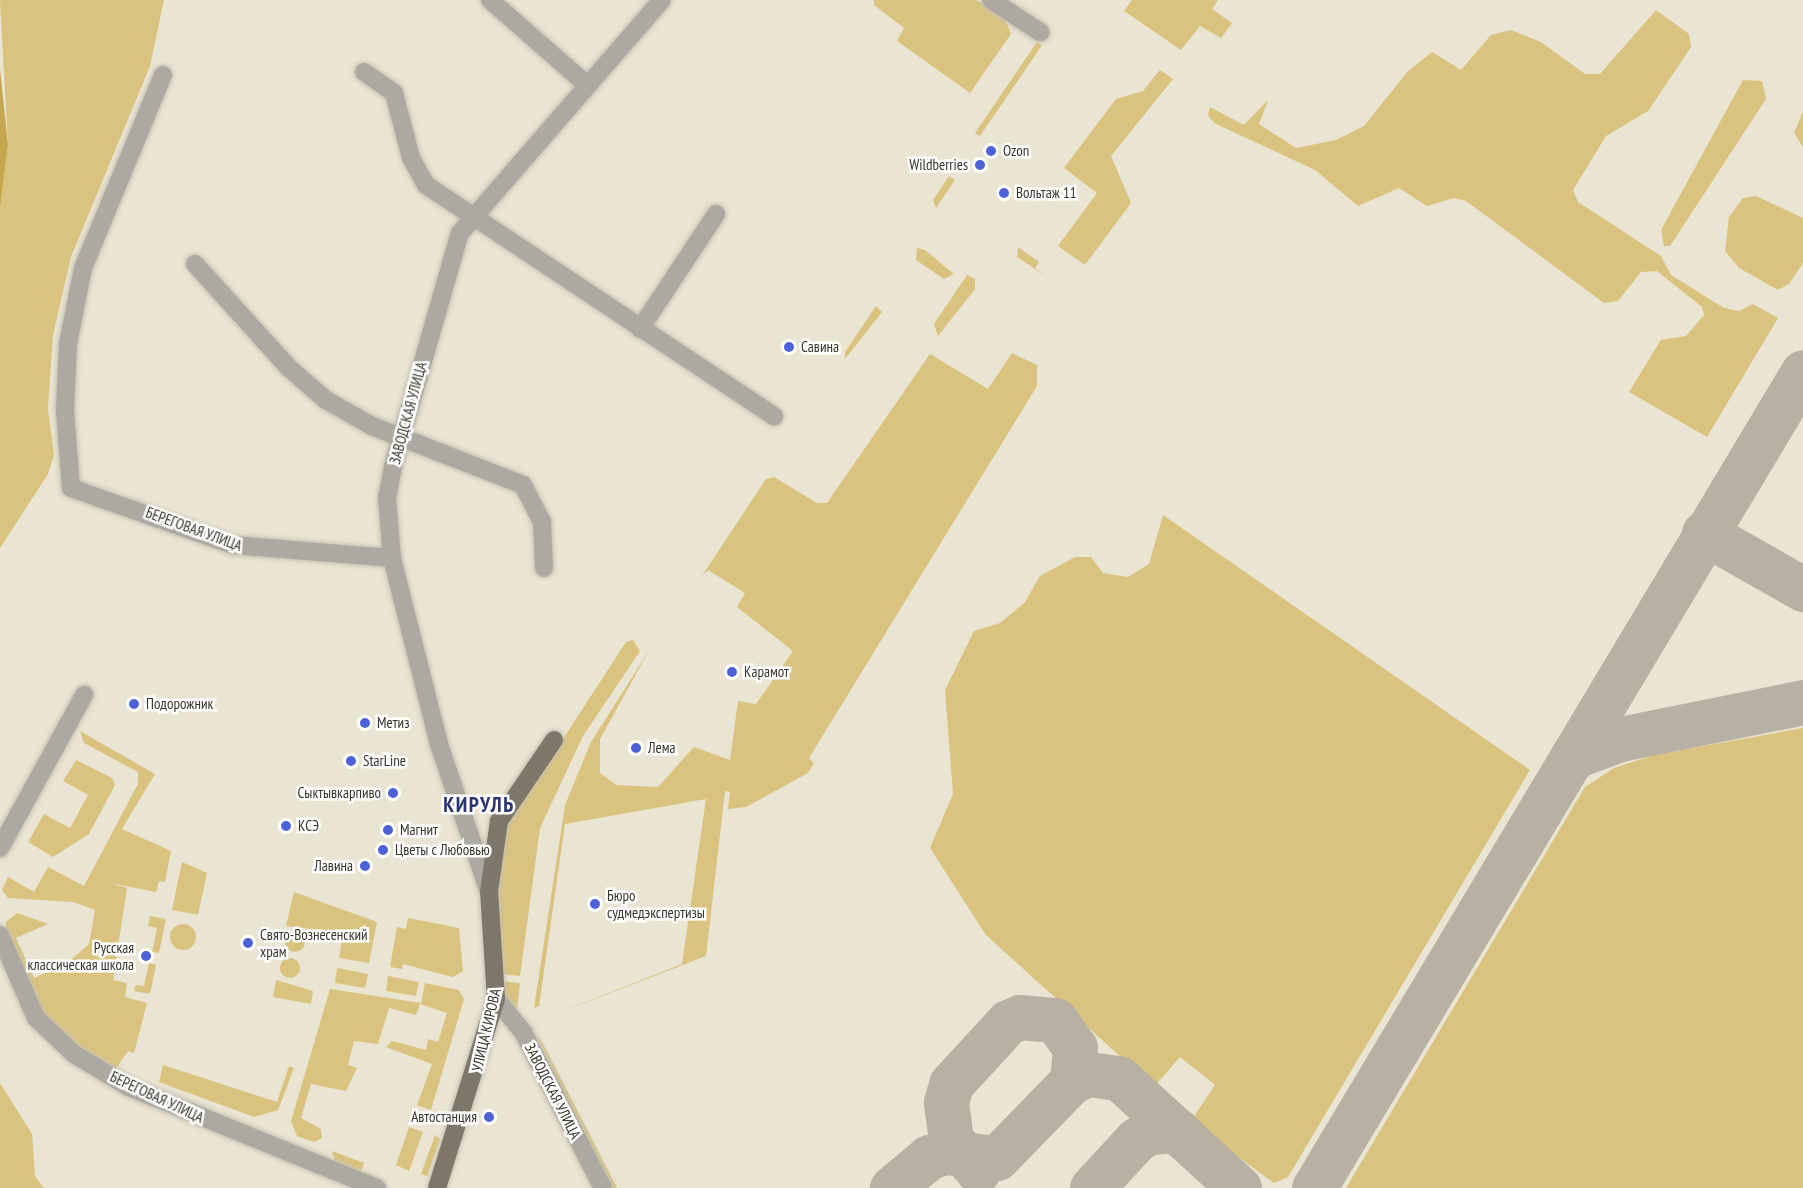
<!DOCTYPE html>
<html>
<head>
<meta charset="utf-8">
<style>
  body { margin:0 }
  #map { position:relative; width:1803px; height:1188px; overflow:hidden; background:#eae4d2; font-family:"PT Sans Narrow",sans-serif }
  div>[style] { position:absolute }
  .green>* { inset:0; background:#dac37e }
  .round { border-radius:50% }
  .water>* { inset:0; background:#c5a84d }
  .taxiway>* { height:45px; margin:-22.5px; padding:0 22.5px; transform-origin:22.5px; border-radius:22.5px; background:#b6b1a2 }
  .roads { filter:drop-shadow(0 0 2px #c6c1b1) drop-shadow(0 0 2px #c6c1b1) }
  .minor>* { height:18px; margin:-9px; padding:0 9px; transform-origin:9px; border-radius:9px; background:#aba9a1 }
  .major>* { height:18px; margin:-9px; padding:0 9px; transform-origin:9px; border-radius:9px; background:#7c776a }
  .dots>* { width:16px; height:16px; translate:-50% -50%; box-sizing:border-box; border:3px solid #fff; border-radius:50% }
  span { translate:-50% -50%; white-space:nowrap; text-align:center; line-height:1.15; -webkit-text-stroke:5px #fff; paint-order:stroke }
  .poi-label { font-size:15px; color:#37342d }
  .left { translate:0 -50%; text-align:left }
  .right { translate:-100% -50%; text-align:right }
  .street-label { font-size:15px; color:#37342d }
  .district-label { font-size:21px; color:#2a3670; font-weight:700; letter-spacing:1.5px }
</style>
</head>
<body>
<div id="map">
  <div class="green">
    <div style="clip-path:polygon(0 0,164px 0,150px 66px,71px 257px,53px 335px,48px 409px,54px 455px,48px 474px,0 548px,0 208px,8px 145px)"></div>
    <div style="clip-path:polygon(874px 0,976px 0,1005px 19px,1011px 34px,970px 93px,897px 41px,904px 28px,874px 5px)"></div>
    <div style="clip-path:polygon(1132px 0,1218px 0,1212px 9px,1232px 23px,1221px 38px,1200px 26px,1181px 50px,1124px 11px)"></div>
    <div style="clip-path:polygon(1656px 10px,1689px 34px,1691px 47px,1648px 111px,1606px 136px,1573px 190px,1578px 202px,1661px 256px,1671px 275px,1724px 308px,1739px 311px,1753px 304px,1778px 318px,1707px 437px,1629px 392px,1661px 340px,1686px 336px,1704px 315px,1702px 307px,1657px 271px,1641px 272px,1618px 301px,1604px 303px,1466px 201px,1454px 198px,1427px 206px,1399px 188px,1358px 206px,1315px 170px,1214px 123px,1208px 115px,1210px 107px,1244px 125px,1268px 100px,1259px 124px,1296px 148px,1336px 140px,1364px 126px,1408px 71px,1432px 52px,1461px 70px,1491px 35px,1511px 30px,1541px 42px,1585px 74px,1600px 74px)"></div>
    <div style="clip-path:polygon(1037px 42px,1042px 45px,980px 136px,975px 133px)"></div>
    <div style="clip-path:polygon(1160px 70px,1173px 79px,1111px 156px,1131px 203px,1085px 265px,1058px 246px,1097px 193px,1064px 168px,1116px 99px,1143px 91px)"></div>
    <div style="clip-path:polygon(1743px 80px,1762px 81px,1766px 99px,1670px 246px,1664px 246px,1661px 230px)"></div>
    <div style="clip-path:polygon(1803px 112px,1803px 147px,1794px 133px)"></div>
    <div style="clip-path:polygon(949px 176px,955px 180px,936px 208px,933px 200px)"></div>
    <div style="clip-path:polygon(1756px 196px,1803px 218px,1803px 263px,1789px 284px,1778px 290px,1739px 268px,1725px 251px,1729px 217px,1743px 198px)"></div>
    <div style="clip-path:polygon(1018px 247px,1039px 262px,1035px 268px,1047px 277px,1017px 257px)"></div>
    <div style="clip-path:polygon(917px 248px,925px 250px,954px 274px,944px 279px,916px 260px)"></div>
    <div style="clip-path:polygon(967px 275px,975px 279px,975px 289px,938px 336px,934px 324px)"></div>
    <div style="clip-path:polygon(876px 306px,882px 312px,845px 359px,845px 352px)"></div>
    <div style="clip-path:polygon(1012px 353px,1037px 365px,1037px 386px,809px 758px,814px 763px,808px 773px,746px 807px,728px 809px,730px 792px,725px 791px,706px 956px,538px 1021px,682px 964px,706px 799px,565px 824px,539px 1006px,534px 1008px,565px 805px,591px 742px,650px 649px,600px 739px,600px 773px,616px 785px,658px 787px,694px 747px,730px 760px,738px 701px,756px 704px,793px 651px,737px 607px,745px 593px,708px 570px,702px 576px,766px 479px,774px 477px,817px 503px,827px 503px,930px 354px,988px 389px)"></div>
    <div style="clip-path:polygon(1163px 515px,1530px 770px,1288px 1177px,1274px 1183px,1190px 1122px,1215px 1085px,1180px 1057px,1154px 1087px,986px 935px,930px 848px,953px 794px,945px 690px,974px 631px,1000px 623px,1025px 602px,1040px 576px,1075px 557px,1091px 557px,1103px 573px,1128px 577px,1149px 564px)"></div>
    <div style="clip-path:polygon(633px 640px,640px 651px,583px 736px,540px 828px,520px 976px,501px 974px,497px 879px,507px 825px,626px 642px)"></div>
    <div style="clip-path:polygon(1803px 728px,1803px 1188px,1346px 1188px,1585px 787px,1614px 768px,1654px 755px)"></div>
    <div style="clip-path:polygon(80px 731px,155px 774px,122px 829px,171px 851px,165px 882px,159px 881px,156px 892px,110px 883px,127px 888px,113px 980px,127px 983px,125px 997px,147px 1003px,134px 1053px,128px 1051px,115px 1070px,86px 1055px,40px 1012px,6px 933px,6px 922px,17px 913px,48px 924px,16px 938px,34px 978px,65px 965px,89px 944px,95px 910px,73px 902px,8px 898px,2px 890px,8px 877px,34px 892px,48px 867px,84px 886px,138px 784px,138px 772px,84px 743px)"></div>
    <div style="clip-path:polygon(76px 760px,112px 778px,115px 785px,89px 834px,53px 857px,28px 842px,44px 814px,70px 828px,88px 795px,63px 781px)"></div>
    <div style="clip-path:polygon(182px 862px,207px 873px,198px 915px,172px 910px)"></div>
    <div style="clip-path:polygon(294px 892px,377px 922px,369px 963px,339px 958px,343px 933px,286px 926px)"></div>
    <div style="clip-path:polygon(150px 916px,166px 919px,159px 953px,152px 952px,157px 928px,148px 926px)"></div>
    <div style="clip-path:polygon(408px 918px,459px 928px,463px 971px,453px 977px,403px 964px,402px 969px,390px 967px,397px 927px,406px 929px)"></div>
    <div class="round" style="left:170px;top:924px;width:26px;height:26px"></div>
    <div class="round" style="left:285px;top:932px;width:20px;height:20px"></div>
    <div class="round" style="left:280px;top:958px;width:20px;height:20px"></div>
    <div style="clip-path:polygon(149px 963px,156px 965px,150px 994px,134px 991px,136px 985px,144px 986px)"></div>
    <div style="clip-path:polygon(337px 968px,368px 974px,365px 988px,335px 983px)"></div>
    <div style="clip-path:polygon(388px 976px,419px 982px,416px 996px,386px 991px)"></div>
    <div style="clip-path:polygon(276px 980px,313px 991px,311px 1004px,273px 997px)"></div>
    <div style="clip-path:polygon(501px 981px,520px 983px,517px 1009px,502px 996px)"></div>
    <div style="clip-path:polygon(425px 983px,459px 990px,464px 999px,431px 1110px,417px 1105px,432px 1064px,386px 1047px,392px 1041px,426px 1050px,428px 1039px,438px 1042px,447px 1013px,420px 1004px,416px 1015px,389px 1008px,378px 1044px,354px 1041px,348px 1065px,357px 1068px,346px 1091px,311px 1084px,301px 1118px,321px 1129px,322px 1138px,314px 1142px,297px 1136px,291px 1121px,330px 989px,421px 1003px)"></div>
    <div style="clip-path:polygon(536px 1034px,541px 1040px,617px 1188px,608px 1188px)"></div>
    <div style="clip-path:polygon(163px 1065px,277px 1102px,289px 1066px,294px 1068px,278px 1110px,254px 1117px,159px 1082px)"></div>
    <div style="clip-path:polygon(0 1083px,32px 1134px,35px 1176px,44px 1188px,0 1188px)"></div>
    <div style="clip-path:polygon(409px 1127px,423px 1132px,409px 1171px,396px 1165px)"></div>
    <div style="clip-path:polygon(435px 1135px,440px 1139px,427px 1176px,421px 1174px)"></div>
    <div style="clip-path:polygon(332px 1151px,364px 1163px,361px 1172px,335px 1161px)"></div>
  </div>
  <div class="water">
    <div style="clip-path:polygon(0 69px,8px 145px,0 208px)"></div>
  </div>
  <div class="taxiway">
    <div style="left:1704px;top:533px;width:114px;rotate:29.5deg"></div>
    <div style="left:1572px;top:757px;width:51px;rotate:-20.6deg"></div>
    <div style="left:1620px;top:739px;width:187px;rotate:-11.4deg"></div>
    <div style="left:978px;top:1171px;width:42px;rotate:-130.2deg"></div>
    <div style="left:951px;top:1139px;width:37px;rotate:-98deg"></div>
    <div style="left:946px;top:1102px;width:19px;rotate:-74deg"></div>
    <div style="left:951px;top:1084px;width:84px;rotate:-47.4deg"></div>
    <div style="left:1008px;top:1022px;width:13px;rotate:-23deg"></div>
    <div style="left:1020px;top:1017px;width:35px;rotate:5deg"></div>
    <div style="left:1055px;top:1020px;width:34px;rotate:54deg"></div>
    <div style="left:1075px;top:1048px;width:33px;rotate:95deg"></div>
    <div style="left:892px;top:1188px;width:48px;rotate:-40deg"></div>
    <div style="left:929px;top:1157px;width:17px;rotate:-17deg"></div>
    <div style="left:945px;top:1152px;width:52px;rotate:6.6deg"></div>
    <div style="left:997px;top:1158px;width:107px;rotate:-45.8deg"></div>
    <div style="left:1072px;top:1081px;width:18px;rotate:-22deg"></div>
    <div style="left:1089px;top:1074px;width:30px;rotate:8deg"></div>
    <div style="left:1119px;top:1078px;width:163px;rotate:42.5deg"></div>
    <div style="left:1092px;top:1188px;width:65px;rotate:-47.5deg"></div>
    <div style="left:1136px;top:1140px;width:15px;rotate:-32deg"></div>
    <div style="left:1149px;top:1132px;width:28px;rotate:-4deg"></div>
    <div style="left:1314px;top:1188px;width:951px;rotate:-59.07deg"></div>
  </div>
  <div class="roads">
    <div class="minor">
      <div style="left:490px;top:0;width:128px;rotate:41.2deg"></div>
      <div style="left:991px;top:0;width:59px;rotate:33.1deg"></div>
      <div style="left:364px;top:72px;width:37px;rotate:35deg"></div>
      <div style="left:394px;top:93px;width:67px;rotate:75.3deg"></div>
      <div style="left:411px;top:158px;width:31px;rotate:61deg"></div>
      <div style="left:426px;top:185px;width:418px;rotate:33.6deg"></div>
      <div style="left:163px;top:75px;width:209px;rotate:112.5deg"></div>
      <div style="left:83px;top:268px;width:77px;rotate:101.2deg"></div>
      <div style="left:68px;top:344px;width:66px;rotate:92.6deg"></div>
      <div style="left:65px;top:410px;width:78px;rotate:85.6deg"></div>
      <div style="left:71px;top:488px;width:172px;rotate:19.4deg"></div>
      <div style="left:233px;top:545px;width:160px;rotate:4.7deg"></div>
      <div style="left:195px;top:264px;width:140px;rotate:47.9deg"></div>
      <div style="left:289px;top:368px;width:49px;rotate:40.9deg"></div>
      <div style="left:326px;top:400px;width:53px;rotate:29.5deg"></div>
      <div style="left:372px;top:426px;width:162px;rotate:21.3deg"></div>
      <div style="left:523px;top:485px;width:42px;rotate:62.8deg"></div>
      <div style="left:542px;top:522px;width:46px;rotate:87.5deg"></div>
      <div style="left:640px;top:329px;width:138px;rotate:-56.5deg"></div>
      <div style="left:0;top:848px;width:175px;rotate:-61.2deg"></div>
      <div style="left:489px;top:892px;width:156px;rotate:-108.7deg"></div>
      <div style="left:439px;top:744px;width:192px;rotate:-104.2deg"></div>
      <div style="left:392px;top:558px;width:60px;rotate:-94.8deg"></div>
      <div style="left:387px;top:498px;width:33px;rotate:-79deg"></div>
      <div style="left:393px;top:466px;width:242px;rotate:-74deg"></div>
      <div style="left:460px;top:233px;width:308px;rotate:-49.1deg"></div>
      <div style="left:0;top:935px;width:90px;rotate:66.6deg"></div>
      <div style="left:36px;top:1018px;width:52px;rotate:43.5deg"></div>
      <div style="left:74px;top:1054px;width:64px;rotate:31deg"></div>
      <div style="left:129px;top:1087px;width:268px;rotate:22.2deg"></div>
      <div style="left:496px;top:999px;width:43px;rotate:50.7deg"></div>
      <div style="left:523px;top:1032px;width:175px;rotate:62.9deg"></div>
    </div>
    <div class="major">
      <div style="left:437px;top:1188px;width:198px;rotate:-72.7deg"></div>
      <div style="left:496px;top:999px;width:107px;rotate:-93.7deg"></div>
      <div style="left:489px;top:892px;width:72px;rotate:-82deg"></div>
      <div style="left:499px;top:821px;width:98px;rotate:-55.8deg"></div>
    </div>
  </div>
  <div class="dots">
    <div style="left:991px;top:151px;background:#4d62d7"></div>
    <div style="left:980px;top:165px;background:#4d62d7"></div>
    <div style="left:1004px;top:193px;background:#4d62d7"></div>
    <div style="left:789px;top:347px;background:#4d62d7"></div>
    <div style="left:732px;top:672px;background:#4d62d7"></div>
    <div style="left:134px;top:704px;background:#4d62d7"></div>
    <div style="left:365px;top:723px;background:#4d62d7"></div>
    <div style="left:636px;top:748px;background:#4d62d7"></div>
    <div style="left:351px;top:761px;background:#4d62d7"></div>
    <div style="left:393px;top:793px;background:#4d62d7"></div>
    <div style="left:286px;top:826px;background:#4d62d7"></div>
    <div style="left:388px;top:830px;background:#4d62d7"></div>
    <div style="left:383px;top:850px;background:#4d62d7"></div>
    <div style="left:365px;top:866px;background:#4d62d7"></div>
    <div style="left:595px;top:904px;background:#4d62d7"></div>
    <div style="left:248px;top:943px;background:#4d62d7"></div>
    <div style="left:146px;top:956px;background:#4d62d7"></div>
    <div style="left:489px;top:1117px;background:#4d62d7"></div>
  </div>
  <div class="poi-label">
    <span class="left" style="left:1003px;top:151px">Ozon</span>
    <span class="right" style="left:968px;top:165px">Wildberries</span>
    <span class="left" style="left:1016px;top:193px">Вольтаж 11</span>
    <span class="left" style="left:801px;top:347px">Савина</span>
    <span class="left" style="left:744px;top:672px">Карамот</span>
    <span class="left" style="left:146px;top:704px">Подорожник</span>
    <span class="left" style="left:377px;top:723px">Метиз</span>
    <span class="left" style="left:648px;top:748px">Лема</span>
    <span class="left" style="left:363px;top:761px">StarLine</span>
    <span class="right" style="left:381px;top:793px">Сыктывкарпиво</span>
    <span class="left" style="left:298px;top:826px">КСЭ</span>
    <span class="left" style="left:400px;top:830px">Магнит</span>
    <span class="left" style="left:395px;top:850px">Цветы с Любовью</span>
    <span class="right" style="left:353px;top:866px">Лавина</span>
    <span class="left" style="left:607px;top:904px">Бюро<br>судмедэкспертизы</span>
    <span class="left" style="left:260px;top:943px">Свято-Вознесенский<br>храм</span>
    <span class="right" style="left:134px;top:956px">Русская<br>классическая школа</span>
    <span class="right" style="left:477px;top:1117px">Автостанция</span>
  </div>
  <div class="street-label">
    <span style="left:408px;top:413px;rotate:-75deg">ЗАВОДСКАЯ УЛИЦА</span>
    <span style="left:194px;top:529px;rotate:20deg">БЕРЕГОВАЯ УЛИЦА</span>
    <span style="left:486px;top:1030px;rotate:-77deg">УЛИЦА КИРОВА</span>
    <span style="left:553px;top:1091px;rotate:63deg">ЗАВОДСКАЯ УЛИЦА</span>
    <span style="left:157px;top:1097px;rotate:25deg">БЕРЕГОВАЯ УЛИЦА</span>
  </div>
  <div class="district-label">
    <span style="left:479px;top:805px">КИРУЛЬ</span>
  </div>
</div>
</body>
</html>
